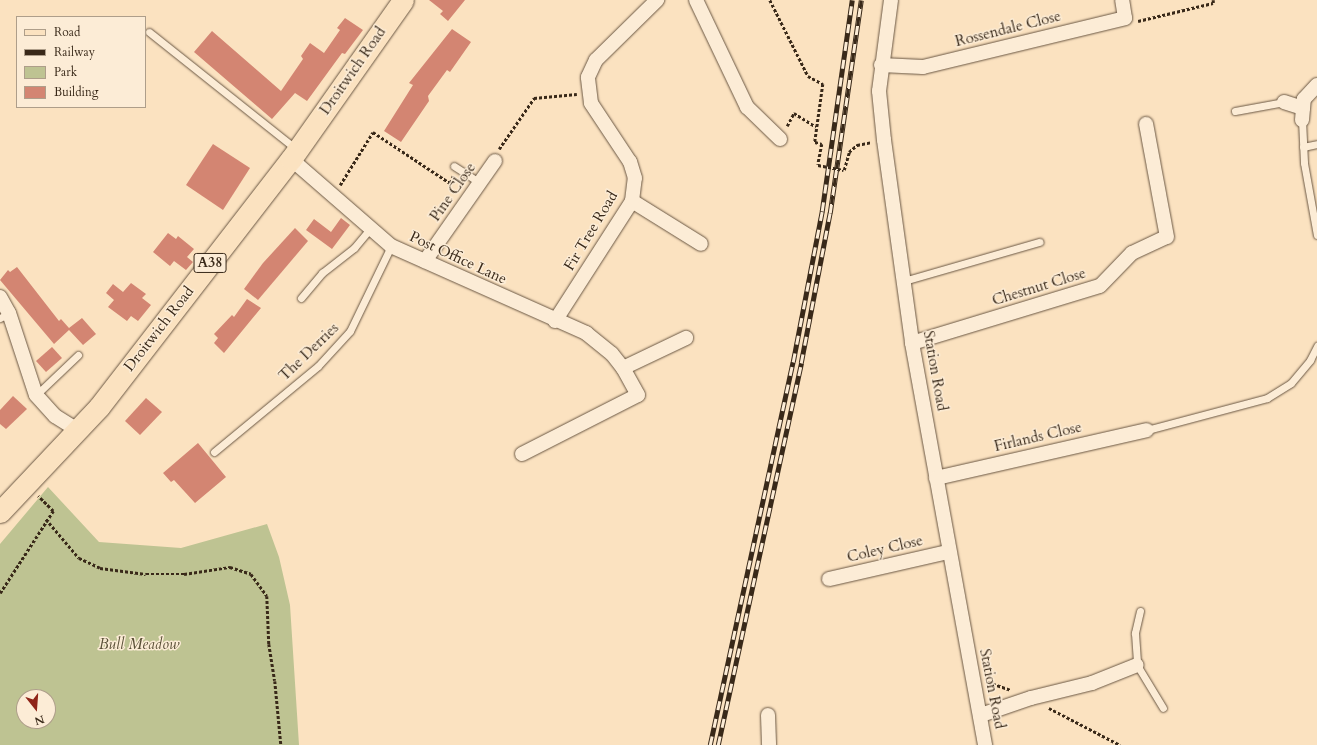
<!DOCTYPE html>
<html>
<head>
<meta charset="utf-8">
<style>
  body { margin:0 }
  #map { position:relative; width:1317px; height:745px; overflow:hidden; background:#fbe2c0; font-family:Cardo,serif }
  div>[style] { position:absolute }
  .green>* { inset:0; background:#bec392 }
  .building>* { inset:0; background:#d38572 }
  .path>* { height:2.5px; margin-top:-1.25px; transform-origin:0; background:repeating-linear-gradient(90deg,#392919 0 3px,transparent 0 5px) }
  .roads { filter:drop-shadow(0 0 1px #6a5743) drop-shadow(0 0 1px #6a5743) }
  .service>* { height:7px; margin:-3.5px; padding:0 3.5px; transform-origin:3.5px; border-radius:3.5px; background:#fcecd6 }
  .minor>* { height:14px; margin:-7px; padding:0 7px; transform-origin:7px; border-radius:7px; background:#fcecd6 }
  .primary>* { height:21px; margin:-10.5px; padding:0 10.5px; transform-origin:10.5px; border-radius:10.5px; background:#fbe2c0 }
  .rail>* { height:4.5px; margin-top:-2.25px; transform-origin:0; background:repeating-linear-gradient(90deg,#fcecd6 0 9px,#392919 0 18px); box-sizing:border-box; border-block:1px solid #392919 }
  .path-bridge>* { height:2.5px; margin-top:-1.25px; transform-origin:0; background:repeating-linear-gradient(90deg,#392919 0 3px,transparent 0 5px) }
  span { translate:-50% -50%; white-space:nowrap; text-align:center; line-height:1.15; -webkit-text-stroke:3px #fcecd6; paint-order:stroke }
  .shield-label span { padding:1px 3px; background:#fcecd6; border:1px solid; border-radius:3px; -webkit-text-stroke-width:0 }
  .shield-label { font-size:14px; color:#392919; font-weight:700 }
  .street-label { font-size:15px; color:#392919 }
  .park-label { font-size:15px; color:#5a5037; font-style:italic }
  .legend { position:absolute; left:16px; top:16px; width:130px; height:92px; box-sizing:border-box; background:#fcecd6; border:1px solid #ae9e8a; margin:0; padding:5px 7px; list-style:none; font-size:12px; color:#392919 }
  .legend li { display:flex; align-items:center; gap:8px; height:20px }
  .legend b { width:20px; border:1px solid #ae9e8a }
  .north { position:absolute; left:16px; top:689px; width:40px; height:40px; box-sizing:border-box; background:#fcecd6; border:1px solid #ae9e8a; border-radius:50%; rotate:163deg; font-size:11px; font-weight:700; line-height:16px; text-align:center; color:#392919 }
  .north::after { content:''; display:block; margin:auto; width:14px; height:18px; background:#8f2418; clip-path:polygon(50% 0,100% 100%,50% 72%,0 100%) }
</style>
</head>
<body>
<div id="map">
  <div class="green">
    <div style="clip-path:polygon(evenodd,48px 487px,99px 542px,181px 548px,267px 524px,279px 557px,290px 605px,299px 745px,0 745px,0 544px,48px 487px,24px 697px,48px 697px,48px 721px,24px 721px,24px 697px)"></div>
  </div>
  <div class="building">
    <div style="clip-path:polygon(429px 0,465px 0,448px 21px,440px 14px,443px 11px)"></div>
    <div style="clip-path:polygon(345px 18px,363px 30px,345px 54px,342px 53px,307px 101px,295px 93px,272px 119px,194px 52px,212px 31px,281px 91px,303px 59px,301px 56px,310px 43px,324px 53px,340px 30px,337px 28px)"></div>
    <div style="clip-path:polygon(452px 29px,471px 42px,450px 72px,447px 70px,428px 96px,429px 101px,401px 142px,384px 131px,413px 85px,409px 83px)"></div>
    <div style="clip-path:polygon(213px 144px,250px 168px,223px 210px,186px 185px)"></div>
    <div style="clip-path:polygon(341px 218px,350px 225px,332px 249px,306px 230px,314px 219px,331px 232px)"></div>
    <div style="clip-path:polygon(295px 228px,308px 241px,258px 300px,244px 289px,263px 263px)"></div>
    <div style="clip-path:polygon(168px 233px,176px 239px,178px 236px,194px 249px,187px 257px,193px 262px,186px 270px,174px 261px,170px 266px,153px 252px)"></div>
    <div style="clip-path:polygon(17px 267px,59px 321px,61px 319px,69px 328px,82px 318px,96px 334px,83px 345px,69px 330px,54px 344px,0 280px,8px 270px,10px 272px)"></div>
    <div style="clip-path:polygon(131px 283px,146px 294px,142px 298px,151px 305px,138px 321px,131px 316px,127px 321px,108px 307px,114px 300px,106px 293px,113px 284px,123px 292px)"></div>
    <div style="clip-path:polygon(247px 299px,261px 308px,224px 353px,214px 343px,218px 338px,214px 334px,232px 315px,234px 317px)"></div>
    <div style="clip-path:polygon(52px 347px,62px 358px,46px 372px,36px 361px)"></div>
    <div style="clip-path:polygon(13px 396px,27px 409px,6px 429px,0 424px,0 410px)"></div>
    <div style="clip-path:polygon(146px 398px,162px 412px,140px 435px,125px 421px)"></div>
    <div style="clip-path:polygon(198px 443px,226px 477px,195px 503px,174px 480px,171px 482px,163px 473px)"></div>
  </div>
  <div class="path">
    <div style="left:770px;top:0;width:85px;rotate:63.4deg"></div>
    <div style="left:808px;top:76px;width:17px;rotate:28deg"></div>
    <div style="left:823px;top:84px;width:59px;rotate:97.9deg"></div>
    <div style="left:815px;top:142px;width:7px;rotate:16deg"></div>
    <div style="left:822px;top:144px;width:21px;rotate:101deg"></div>
    <div style="left:1138px;top:21px;width:77px;rotate:-13.5deg"></div>
    <div style="left:1213px;top:3px;width:3px;rotate:-90deg"></div>
    <div style="left:787px;top:126px;width:15px;rotate:-62deg"></div>
    <div style="left:794px;top:113px;width:26px;rotate:32deg"></div>
    <div style="left:499px;top:149px;width:62px;rotate:-55.5deg"></div>
    <div style="left:534px;top:98px;width:43px;rotate:-5.3deg"></div>
    <div style="left:844px;top:170px;width:19px;rotate:-74deg"></div>
    <div style="left:849px;top:152px;width:11px;rotate:-41deg"></div>
    <div style="left:857px;top:145px;width:15px;rotate:-11deg"></div>
    <div style="left:340px;top:185px;width:62px;rotate:-58.1deg"></div>
    <div style="left:373px;top:132px;width:92px;rotate:33.5deg"></div>
    <div style="left:450px;top:183px;width:8px;rotate:-67deg"></div>
    <div style="left:46px;top:519px;width:51px;rotate:49.8deg"></div>
    <div style="left:79px;top:558px;width:23px;rotate:25deg"></div>
    <div style="left:100px;top:568px;width:46px;rotate:7.4deg"></div>
    <div style="left:146px;top:574px;width:38px"></div>
    <div style="left:184px;top:574px;width:47px;rotate:-8.7deg"></div>
    <div style="left:230px;top:567px;width:22px;rotate:18deg"></div>
    <div style="left:251px;top:574px;width:27px;rotate:54deg"></div>
    <div style="left:267px;top:596px;width:48px;rotate:87.6deg"></div>
    <div style="left:269px;top:644px;width:37px;rotate:81deg"></div>
    <div style="left:275px;top:681px;width:64px;rotate:84.6deg"></div>
    <div style="left:0;top:593px;width:98px;rotate:-57.1deg"></div>
    <div style="left:53px;top:511px;width:21px;rotate:-135deg"></div>
    <div style="left:988px;top:682px;width:24px;rotate:19deg"></div>
    <div style="left:1049px;top:708px;width:80px;rotate:27.5deg"></div>
  </div>
  <div class="roads">
    <div class="service">
      <div style="left:149px;top:32px;width:188px;rotate:38.5deg"></div>
      <div style="left:1235px;top:111px;width:50px;rotate:-10.4deg"></div>
      <div style="left:1302px;top:120px;width:43px;rotate:87.3deg"></div>
      <div style="left:1304px;top:163px;width:73px;rotate:79.8deg"></div>
      <div style="left:1303px;top:147px;width:14px;rotate:-12deg"></div>
      <div style="left:454px;top:166px;width:31px;rotate:33deg"></div>
      <div style="left:904px;top:281px;width:141px;rotate:-16.1deg"></div>
      <div style="left:301px;top:298px;width:33px;rotate:-50deg"></div>
      <div style="left:322px;top:273px;width:41px;rotate:-38deg"></div>
      <div style="left:354px;top:248px;width:26px;rotate:-50deg"></div>
      <div style="left:0;top:318px;width:10px;rotate:-29deg"></div>
      <div style="left:36px;top:395px;width:58px;rotate:-43.6deg"></div>
      <div style="left:1147px;top:430px;width:124px;rotate:-14.9deg"></div>
      <div style="left:1267px;top:398px;width:28px;rotate:-32deg"></div>
      <div style="left:1291px;top:383px;width:30px;rotate:-50deg"></div>
      <div style="left:1310px;top:360px;width:16px;rotate:-63deg"></div>
      <div style="left:214px;top:452px;width:135px;rotate:-39.6deg"></div>
      <div style="left:318px;top:366px;width:47px;rotate:-47.6deg"></div>
      <div style="left:350px;top:331px;width:94px;rotate:-64.2deg"></div>
      <div style="left:1140px;top:611px;width:23px;rotate:103deg"></div>
      <div style="left:1135px;top:633px;width:32px;rotate:86deg"></div>
      <div style="left:1137px;top:665px;width:50px;rotate:58.8deg"></div>
    </div>
    <div class="minor">
      <div style="left:696px;top:0;width:119px;rotate:64.5deg"></div>
      <div style="left:747px;top:107px;width:46px;rotate:44.1deg"></div>
      <div style="left:891px;top:0;width:92px;rotate:97.5deg"></div>
      <div style="left:879px;top:91px;width:49px;rotate:84.2deg"></div>
      <div style="left:884px;top:140px;width:205px;rotate:82.1deg"></div>
      <div style="left:912px;top:343px;width:409px;rotate:79.7deg"></div>
      <div style="left:881px;top:65px;width:42px;rotate:2.7deg"></div>
      <div style="left:923px;top:67px;width:208px;rotate:-13.6deg"></div>
      <div style="left:1125px;top:18px;width:18px;rotate:-99deg"></div>
      <div style="left:1284px;top:102px;width:20px;rotate:18deg"></div>
      <div style="left:1302px;top:120px;width:21px;rotate:-85deg"></div>
      <div style="left:1304px;top:99px;width:19px;rotate:-47deg"></div>
      <div style="left:291px;top:159px;width:133px;rotate:41deg"></div>
      <div style="left:391px;top:246px;width:214px;rotate:24deg"></div>
      <div style="left:586px;top:333px;width:33px;rotate:39deg"></div>
      <div style="left:612px;top:354px;width:18px;rotate:52deg"></div>
      <div style="left:632px;top:201px;width:81px;rotate:31.9deg"></div>
      <div style="left:425px;top:261px;width:122px;rotate:-55deg"></div>
      <div style="left:0;top:297px;width:18px;rotate:61deg"></div>
      <div style="left:9px;top:313px;width:86px;rotate:71.8deg"></div>
      <div style="left:36px;top:395px;width:28px;rotate:48deg"></div>
      <div style="left:55px;top:416px;width:26px;rotate:32deg"></div>
      <div style="left:555px;top:321px;width:143px;rotate:-57.3deg"></div>
      <div style="left:632px;top:201px;width:23px;rotate:-83deg"></div>
      <div style="left:635px;top:178px;width:17px;rotate:-107deg"></div>
      <div style="left:630px;top:162px;width:71px;rotate:-123.5deg"></div>
      <div style="left:591px;top:103px;width:26px;rotate:-97deg"></div>
      <div style="left:588px;top:77px;width:19px;rotate:-65deg"></div>
      <div style="left:596px;top:60px;width:86px;rotate:-44.5deg"></div>
      <div style="left:912px;top:343px;width:196px;rotate:-16.9deg"></div>
      <div style="left:1100px;top:286px;width:46px;rotate:-45.9deg"></div>
      <div style="left:1132px;top:253px;width:38px;rotate:-25deg"></div>
      <div style="left:1167px;top:237px;width:115px;rotate:-100.5deg"></div>
      <div style="left:522px;top:454px;width:130px;rotate:-27deg"></div>
      <div style="left:638px;top:395px;width:31px;rotate:-119deg"></div>
      <div style="left:623px;top:368px;width:70px;rotate:-25.5deg"></div>
      <div style="left:936px;top:478px;width:216px;rotate:-12.8deg"></div>
      <div style="left:829px;top:579px;width:122px;rotate:-12.8deg"></div>
      <div style="left:768px;top:715px;width:30px;rotate:88deg"></div>
      <div style="left:981px;top:715px;width:53px;rotate:-18.8deg"></div>
      <div style="left:1031px;top:698px;width:63px;rotate:-13.8deg"></div>
      <div style="left:1092px;top:683px;width:48px;rotate:-21.8deg"></div>
    </div>
    <div class="primary">
      <div style="left:0;top:512px;width:144px;rotate:-46.7deg"></div>
      <div style="left:99px;top:407px;width:314px;rotate:-52.3deg"></div>
      <div style="left:291px;top:159px;width:194px;rotate:-54.8deg"></div>
    </div>
  </div>
  <div class="rail">
    <div style="left:710px;top:745px;width:392px;rotate:-77.8deg"></div>
    <div style="left:793px;top:362px;width:154px;rotate:-79.1deg"></div>
    <div style="left:822px;top:211px;width:213px;rotate:-81.9deg"></div>
    <div style="left:718px;top:745px;width:391px;rotate:-77.7deg"></div>
    <div style="left:801px;top:363px;width:153px;rotate:-79.1deg"></div>
    <div style="left:830px;top:213px;width:215px;rotate:-81.7deg"></div>
  </div>
  <div class="path-bridge">
    <div style="left:818px;top:165px;width:26px;rotate:11deg"></div>
  </div>
  <div class="shield-label">
    <span style="left:210px;top:263px">A38</span>
  </div>
  <div class="street-label">
    <span style="left:1008px;top:29px;rotate:-14deg">Rossendale Close</span>
    <span style="left:353px;top:71px;rotate:-55deg">Droitwich Road</span>
    <span style="left:453px;top:192px;rotate:-55deg">Pine Close</span>
    <span style="left:591px;top:231px;rotate:-59deg">Fir Tree Road</span>
    <span style="left:458px;top:258px;rotate:25deg">Post Office Lane</span>
    <span style="left:1039px;top:287px;rotate:-17deg">Chestnut Close</span>
    <span style="left:159px;top:329px;rotate:-52deg">Droitwich Road</span>
    <span style="left:309px;top:352px;rotate:-44deg">The Derries</span>
    <span style="left:935px;top:371px;rotate:80deg">Station Road</span>
    <span style="left:1038px;top:437px;rotate:-13deg">Firlands Close</span>
    <span style="left:885px;top:549px;rotate:-13deg">Coley Close</span>
    <span style="left:992px;top:689px;rotate:79deg">Station Road</span>
  </div>
  <div class="park-label">
    <span style="left:139px;top:645px">Bull Meadow</span>
  </div>
  <ul class="legend">
  <li><b style="height:5px;background:#fbe2c0"></b>Road</li>
  <li><b style="height:5px;background:#392919"></b>Railway</li>
  <li><b style="height:11px;background:#bec392"></b>Park</li>
  <li><b style="height:11px;background:#d38572"></b>Building</li>
  </ul>
  <div class="north">N</div>
</div>
</body>
</html>
